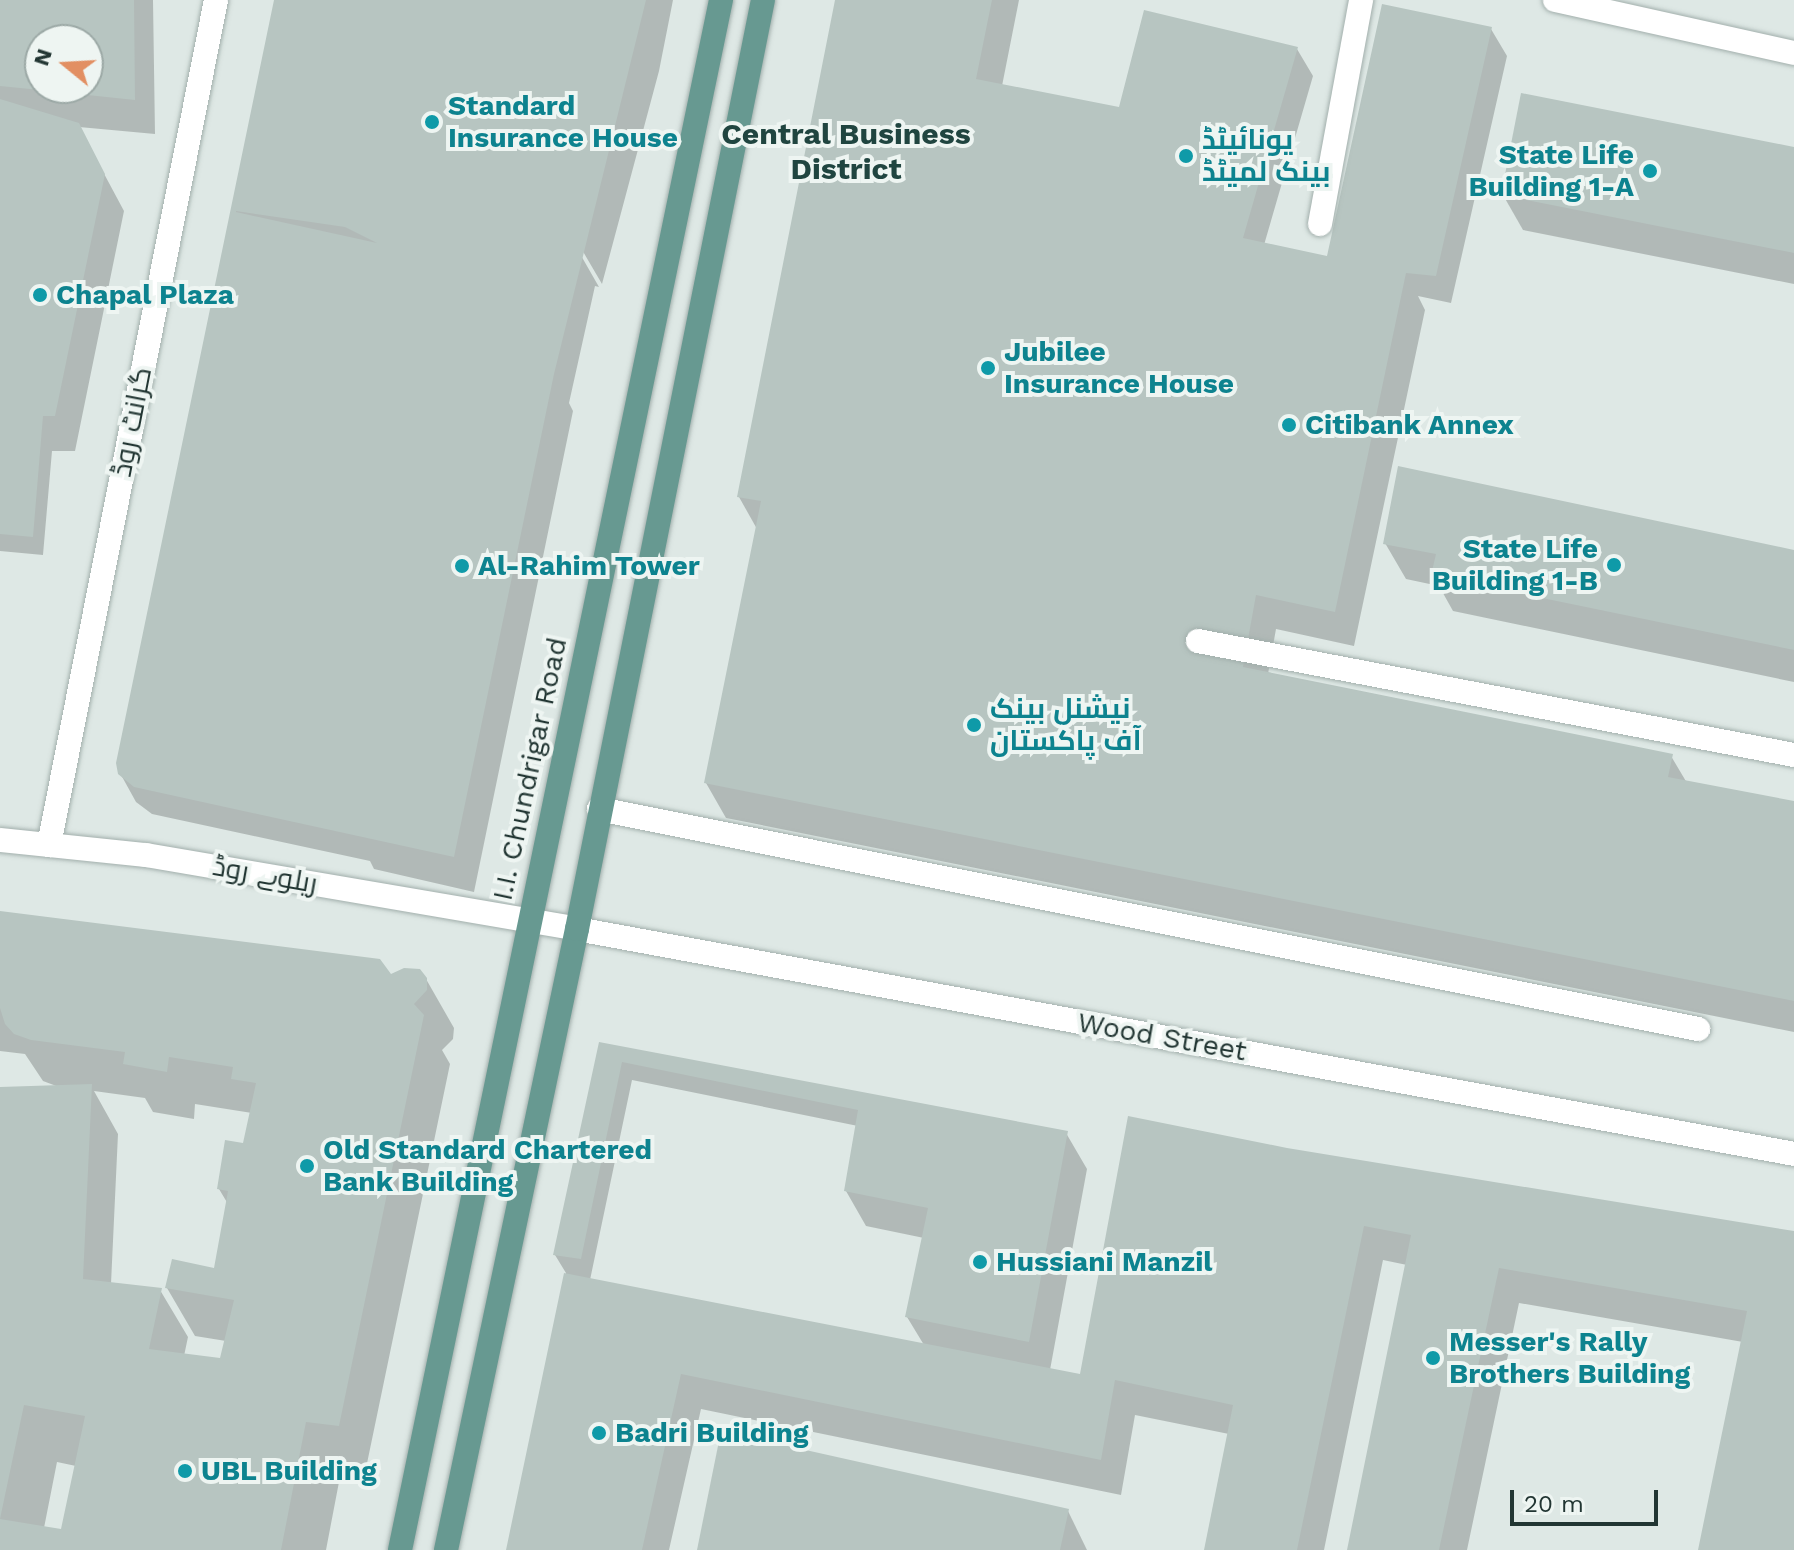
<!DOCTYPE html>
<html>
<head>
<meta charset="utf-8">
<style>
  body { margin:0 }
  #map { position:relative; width:1794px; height:1550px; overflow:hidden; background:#dee8e5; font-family:"Work Sans",Cairo,sans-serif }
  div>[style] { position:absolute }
  .shadow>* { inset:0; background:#0003 }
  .building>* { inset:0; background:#b7c5c1 }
  .roads { filter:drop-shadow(0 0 2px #a2afac) drop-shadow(0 0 2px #a2afac) }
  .lane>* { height:24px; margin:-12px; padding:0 12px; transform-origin:12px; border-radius:12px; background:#fff }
  .street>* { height:24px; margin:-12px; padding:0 12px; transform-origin:12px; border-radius:12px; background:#fff }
  .secondary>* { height:24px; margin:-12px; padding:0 12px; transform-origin:12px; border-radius:12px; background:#fff }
  .primary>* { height:24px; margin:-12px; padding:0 12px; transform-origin:12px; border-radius:12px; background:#679991 }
  .dots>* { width:22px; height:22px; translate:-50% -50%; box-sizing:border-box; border:4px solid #eef5f2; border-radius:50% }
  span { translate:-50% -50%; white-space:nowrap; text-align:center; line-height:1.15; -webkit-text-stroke:8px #eef5f2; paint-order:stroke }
  .culture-label { font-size:28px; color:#0d838f; font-weight:700 }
  .left { translate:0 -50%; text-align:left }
  .right { translate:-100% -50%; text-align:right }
  .street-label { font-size:28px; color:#223633 }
  .neighbourhood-label { font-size:30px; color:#204540; font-weight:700 }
  .north { position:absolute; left:24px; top:24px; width:80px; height:80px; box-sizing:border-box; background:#eef5f2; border:2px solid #9ca9a6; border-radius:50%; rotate:288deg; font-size:22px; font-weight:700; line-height:32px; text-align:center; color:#223633 }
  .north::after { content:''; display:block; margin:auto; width:28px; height:36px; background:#e28f62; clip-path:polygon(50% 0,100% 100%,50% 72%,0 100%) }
  .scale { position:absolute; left:1510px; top:1490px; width:148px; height:36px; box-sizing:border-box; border:4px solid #223633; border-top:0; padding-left:10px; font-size:24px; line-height:28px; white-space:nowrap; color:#223633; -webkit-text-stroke:6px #eef5f2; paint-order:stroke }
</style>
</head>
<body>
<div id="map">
  <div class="shadow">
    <div style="clip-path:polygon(evenodd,0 0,153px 0,155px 134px,79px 127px,124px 211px,75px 451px,52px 451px,43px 555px,0 551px,0 0,40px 40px,88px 40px,88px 88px,40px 88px,40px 40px)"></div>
    <div style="clip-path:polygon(276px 0,673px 0,659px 71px,602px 284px,578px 243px,575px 245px,599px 287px,595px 286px,569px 403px,573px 411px,474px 892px,374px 869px,370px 861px,152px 814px,136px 802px,120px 773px)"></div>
    <div style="clip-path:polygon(837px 0,1019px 0,1002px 86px,1120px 109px,1297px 49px,1313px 76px,1264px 245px,1332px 259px,1491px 29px,1507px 56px,1451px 303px,1418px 296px,1425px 310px,1354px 646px,1276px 629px,1268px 674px,1671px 756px,1687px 783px,1794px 803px,1794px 1032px,726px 818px,706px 783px,757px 529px,739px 497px)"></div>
    <div style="clip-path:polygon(1794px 149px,1794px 284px,1523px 230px,1503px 195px)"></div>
    <div style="clip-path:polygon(1385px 543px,1794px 552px,1794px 682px,1453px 611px,1439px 586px,1406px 579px)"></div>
    <div style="clip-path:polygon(evenodd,0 913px,390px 977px,426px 979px,454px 1028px,453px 1039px,442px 1050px,450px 1064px,365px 1473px,331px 1469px,339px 1482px,326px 1550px,0 1550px,0 1089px,59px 1087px,43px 1081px,25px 1054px,0 1051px,0 913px,94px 1091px,145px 1098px,153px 1112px,194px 1119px,195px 1104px,252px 1113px,245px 1145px,219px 1189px,228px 1204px,215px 1270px,167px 1288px,195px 1336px,226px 1341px,221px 1360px,184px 1356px,188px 1337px,160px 1290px,111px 1284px,118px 1134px,94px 1091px,0 913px,57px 1462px,76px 1466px,63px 1531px,44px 1528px,57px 1462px)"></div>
    <div style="clip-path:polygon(evenodd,601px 1045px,1066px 1133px,1087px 1169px,1050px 1370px,1082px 1376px,1286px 1150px,1794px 1233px,1794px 1550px,1700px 1550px,1743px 1342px,1519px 1303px,1467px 1550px,1349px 1550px,1407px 1265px,1383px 1260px,1324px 1550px,1206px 1550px,1229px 1434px,1135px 1415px,1121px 1495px,701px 1409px,669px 1550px,508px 1550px,566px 1273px,555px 1255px,601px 1045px,632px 1080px,858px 1126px,846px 1191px,866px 1226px,924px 1238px,907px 1317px,924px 1345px,590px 1280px,632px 1080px)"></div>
    <div style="clip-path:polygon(1068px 1511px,1087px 1550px,699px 1550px)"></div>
  </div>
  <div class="building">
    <div style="clip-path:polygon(0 0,134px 0,135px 100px,40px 90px,88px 88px,88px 40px,40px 40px,40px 90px,0 86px)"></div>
    <div style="clip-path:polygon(evenodd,274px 0,646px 0,554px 374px,454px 857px,134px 787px,118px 774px,116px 763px,274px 0,236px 211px,345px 227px,377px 243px,236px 212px,236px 211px)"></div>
    <div style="clip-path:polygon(835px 0,992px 0,976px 79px,1119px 107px,1144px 10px,1298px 47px,1243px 238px,1327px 256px,1382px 4px,1492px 27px,1436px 276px,1406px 273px,1335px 612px,1256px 595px,1243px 667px,1673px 754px,1668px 777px,1794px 801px,1794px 1001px,704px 783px,761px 501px,737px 497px)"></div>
    <div style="clip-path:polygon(1521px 93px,1794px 147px,1794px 253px,1501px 195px)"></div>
    <div style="clip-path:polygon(0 99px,79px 123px,105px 174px,55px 416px,43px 416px,33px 537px,0 534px)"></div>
    <div style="clip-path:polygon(1398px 466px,1794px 550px,1794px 650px,1431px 575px,1436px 554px,1383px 544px)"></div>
    <div style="clip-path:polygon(0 911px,380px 959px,391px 974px,404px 968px,420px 969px,427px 978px,427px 990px,414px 1004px,424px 1015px,339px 1426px,306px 1422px,281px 1550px,0 1550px,0 1519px,61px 1529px,85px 1416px,24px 1405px,0 1519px,0 1087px,92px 1084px,83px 1279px,162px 1288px,149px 1349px,220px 1358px,234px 1300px,165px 1288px,172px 1259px,214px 1268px,228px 1191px,217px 1189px,225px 1140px,243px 1143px,256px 1083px,231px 1079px,233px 1067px,169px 1057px,167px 1072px,123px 1064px,125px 1052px,31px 1040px,14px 1034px,5px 1024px,0 1008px)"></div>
    <div style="clip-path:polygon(599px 1042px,1068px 1131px,1029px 1342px,905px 1317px,928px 1208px,844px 1191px,858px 1110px,622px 1062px,581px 1259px,553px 1255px)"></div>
    <div style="clip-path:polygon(1128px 1116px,1287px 1148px,1794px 1231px,1794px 1550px,1698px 1550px,1747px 1311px,1499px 1268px,1439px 1550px,1347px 1550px,1411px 1235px,1364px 1226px,1297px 1550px,1204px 1550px,1233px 1405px,1115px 1380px,1101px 1460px,681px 1374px,642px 1550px,506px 1550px,564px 1273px,1080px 1374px)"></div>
    <div style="clip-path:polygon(721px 1431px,1069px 1509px,1060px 1550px,697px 1550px)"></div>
  </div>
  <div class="roads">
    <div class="lane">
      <div style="left:1198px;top:641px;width:607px;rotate:10.83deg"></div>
      <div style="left:599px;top:809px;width:1121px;rotate:11.32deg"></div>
    </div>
    <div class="street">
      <div style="left:1555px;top:0;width:245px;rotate:12.5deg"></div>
      <div style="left:1320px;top:224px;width:228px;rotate:-79.6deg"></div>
    </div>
    <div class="secondary">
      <div style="left:0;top:840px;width:147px;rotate:5.9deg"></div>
      <div style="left:146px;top:855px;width:437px;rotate:9.7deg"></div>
      <div style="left:577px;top:929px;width:1238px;rotate:10.47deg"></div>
      <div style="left:49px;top:845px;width:861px;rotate:-78.82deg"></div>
    </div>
    <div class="primary">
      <div style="left:400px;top:1550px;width:1583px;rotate:-78.3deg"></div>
      <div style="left:446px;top:1550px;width:635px;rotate:-78.09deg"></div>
      <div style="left:577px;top:929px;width:947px;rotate:-78.68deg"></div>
    </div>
  </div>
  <div class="dots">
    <div style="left:432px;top:122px;background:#0f9aa8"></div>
    <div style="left:1186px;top:156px;background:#0f9aa8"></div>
    <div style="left:1650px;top:171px;background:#0f9aa8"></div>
    <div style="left:40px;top:295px;background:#0f9aa8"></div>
    <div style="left:988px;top:368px;background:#0f9aa8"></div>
    <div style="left:1289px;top:425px;background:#0f9aa8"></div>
    <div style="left:1614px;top:565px;background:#0f9aa8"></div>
    <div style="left:462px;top:566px;background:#0f9aa8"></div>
    <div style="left:974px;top:725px;background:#0f9aa8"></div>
    <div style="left:307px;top:1166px;background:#0f9aa8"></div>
    <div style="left:980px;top:1262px;background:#0f9aa8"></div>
    <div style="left:1433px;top:1358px;background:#0f9aa8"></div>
    <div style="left:599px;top:1433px;background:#0f9aa8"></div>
    <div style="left:185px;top:1471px;background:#0f9aa8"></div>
  </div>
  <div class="culture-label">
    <span class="left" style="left:448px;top:122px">Standard<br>Insurance House</span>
    <span class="left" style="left:1202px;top:156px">یونائیٹڈ<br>بینک لمیٹڈ</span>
    <span class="right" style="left:1634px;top:171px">State Life<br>Building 1-A</span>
    <span class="left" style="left:56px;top:295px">Chapal Plaza</span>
    <span class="left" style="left:1004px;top:368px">Jubilee<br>Insurance House</span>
    <span class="left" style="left:1305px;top:425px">Citibank Annex</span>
    <span class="right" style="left:1598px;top:565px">State Life<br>Building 1-B</span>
    <span class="left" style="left:478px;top:566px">Al-Rahim Tower</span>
    <span class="left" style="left:990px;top:725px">نیشنل بینک<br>آف پاکستان</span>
    <span class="left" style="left:323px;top:1166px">Old Standard Chartered<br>Bank Building</span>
    <span class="left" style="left:996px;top:1262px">Hussiani Manzil</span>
    <span class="left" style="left:1449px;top:1358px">Messer's Rally<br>Brothers Building</span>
    <span class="left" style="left:615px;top:1433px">Badri Building</span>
    <span class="left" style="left:201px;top:1471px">UBL Building</span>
  </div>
  <div class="street-label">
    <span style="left:132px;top:422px;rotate:-79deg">گرانٹ روڈ</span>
    <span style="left:530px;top:769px;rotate:-78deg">I.I. Chundrigar Road</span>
    <span style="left:265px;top:875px;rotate:10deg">ریلوے روڈ</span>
    <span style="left:1162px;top:1037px;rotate:10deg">Wood Street</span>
  </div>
  <div class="neighbourhood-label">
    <span style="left:846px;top:151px">Central Business<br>District</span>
  </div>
  <div class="north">N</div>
  <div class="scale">20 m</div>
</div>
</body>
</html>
